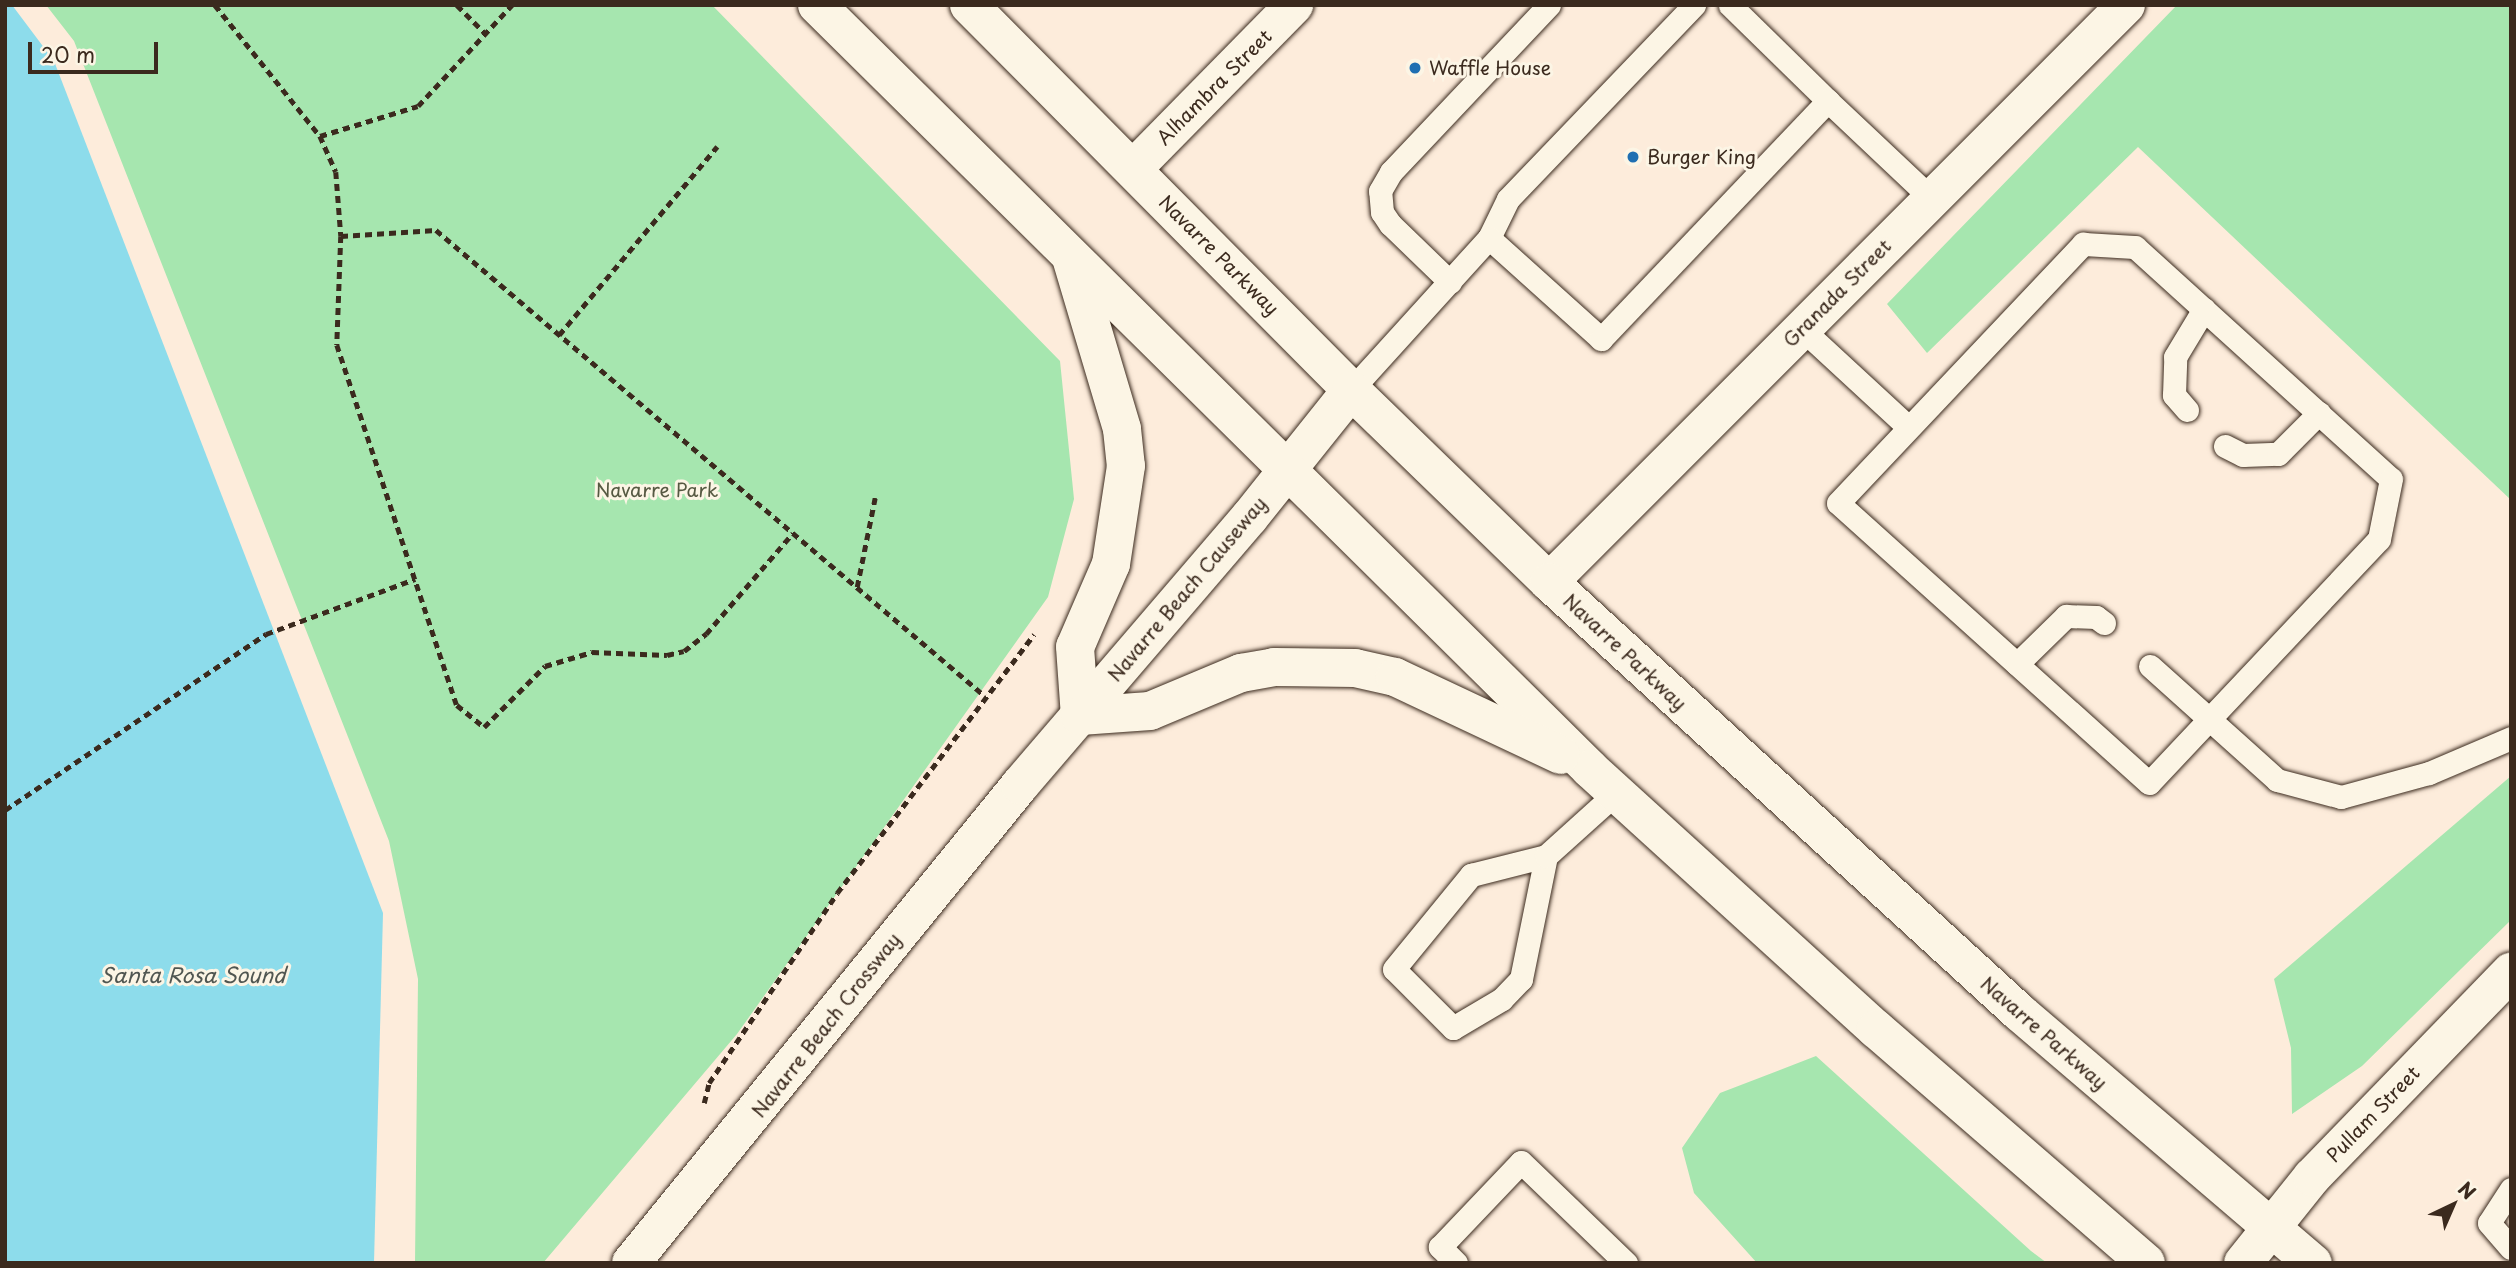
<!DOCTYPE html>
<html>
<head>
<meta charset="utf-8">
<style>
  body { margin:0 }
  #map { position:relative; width:2516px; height:1268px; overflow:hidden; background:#fdecdb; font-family:"Playpen Sans",sans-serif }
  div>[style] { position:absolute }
  .green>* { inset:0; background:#a6e6af }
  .water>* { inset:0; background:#8ddceb }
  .path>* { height:4.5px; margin-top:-2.25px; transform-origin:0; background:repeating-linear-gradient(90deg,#3b2a1e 0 7px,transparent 0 12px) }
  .roads { filter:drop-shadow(0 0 2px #3b2a1e) drop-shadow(0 0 2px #3b2a1e) }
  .lane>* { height:23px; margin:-11.5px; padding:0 11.5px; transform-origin:11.5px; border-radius:11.5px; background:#fcf5e5 }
  .street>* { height:38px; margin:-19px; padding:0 19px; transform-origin:19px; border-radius:19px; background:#fcf5e5 }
  .secondary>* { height:38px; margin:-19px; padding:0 19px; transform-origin:19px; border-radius:19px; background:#fcf5e5 }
  .highway>* { height:38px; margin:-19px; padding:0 19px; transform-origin:19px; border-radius:19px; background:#fcf5e5 }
  .dots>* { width:19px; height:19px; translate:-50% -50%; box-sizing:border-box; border:4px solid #fcf5e5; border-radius:50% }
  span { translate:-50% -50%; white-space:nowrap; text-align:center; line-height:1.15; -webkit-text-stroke:6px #fcf5e5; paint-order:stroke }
  .poi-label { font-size:19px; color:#3b2a1e }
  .left { translate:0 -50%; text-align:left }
  .street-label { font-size:19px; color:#3b2a1e }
  .park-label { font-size:19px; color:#565942 }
  .water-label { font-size:21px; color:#505651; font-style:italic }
  .frame { position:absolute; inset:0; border:7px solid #3b2a1e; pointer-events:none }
  .north { position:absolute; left:2418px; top:1170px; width:70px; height:70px; -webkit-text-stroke:5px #fcf5e5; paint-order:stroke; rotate:44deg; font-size:19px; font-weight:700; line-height:28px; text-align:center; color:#3b2a1e }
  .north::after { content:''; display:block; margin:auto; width:24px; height:32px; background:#3b2a1e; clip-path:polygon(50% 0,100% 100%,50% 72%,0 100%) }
  .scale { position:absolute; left:28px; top:42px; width:130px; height:32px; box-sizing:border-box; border:4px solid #3b2a1e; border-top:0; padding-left:9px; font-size:21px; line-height:24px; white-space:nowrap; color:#3b2a1e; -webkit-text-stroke:5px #fcf5e5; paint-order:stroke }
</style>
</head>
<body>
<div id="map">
  <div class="green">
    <div style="clip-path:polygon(46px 5px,712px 5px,1060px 361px,1074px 499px,1048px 597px,737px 1034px,543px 1263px,415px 1263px,418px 979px,389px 841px,74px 41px)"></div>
    <div style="clip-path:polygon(2177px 5px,2511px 5px,2511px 500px,2138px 147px,1927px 353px,1887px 304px)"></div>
    <div style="clip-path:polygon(2511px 776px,2511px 920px,2362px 1066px,2292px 1114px,2291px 1048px,2274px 979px)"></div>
    <div style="clip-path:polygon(1816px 1056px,2031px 1251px,2047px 1263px,1757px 1263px,1694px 1193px,1682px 1148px,1720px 1093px)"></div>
  </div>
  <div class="water">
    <div style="clip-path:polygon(5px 5px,12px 5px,54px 61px,383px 913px,374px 1263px,5px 1263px)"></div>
  </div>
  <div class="path">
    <div style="left:215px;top:5px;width:168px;rotate:51.3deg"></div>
    <div style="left:320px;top:136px;width:39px;rotate:66deg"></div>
    <div style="left:336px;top:172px;width:64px;rotate:85.5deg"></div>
    <div style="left:341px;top:236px;width:109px;rotate:92.1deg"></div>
    <div style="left:337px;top:345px;width:379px;rotate:71.6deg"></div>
    <div style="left:457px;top:705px;width:35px;rotate:39deg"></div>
    <div style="left:484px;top:727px;width:86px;rotate:-45deg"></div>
    <div style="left:545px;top:666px;width:49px;rotate:-16.6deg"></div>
    <div style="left:592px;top:652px;width:75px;rotate:2.3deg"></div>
    <div style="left:667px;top:655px;width:17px;rotate:-13deg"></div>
    <div style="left:684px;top:651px;width:28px;rotate:-38deg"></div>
    <div style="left:706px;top:634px;width:133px;rotate:-49.3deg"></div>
    <div style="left:457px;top:5px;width:41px;rotate:45deg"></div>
    <div style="left:320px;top:136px;width:102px;rotate:-17deg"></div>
    <div style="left:418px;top:106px;width:138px;rotate:-47.1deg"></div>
    <div style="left:341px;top:236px;width:95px;rotate:-3.6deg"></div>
    <div style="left:436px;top:230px;width:720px;rotate:40.33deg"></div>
    <div style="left:559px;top:335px;width:246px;rotate:-50deg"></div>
    <div style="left:857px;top:587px;width:91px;rotate:-78.6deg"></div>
    <div style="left:5px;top:810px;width:315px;rotate:-34deg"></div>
    <div style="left:266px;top:634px;width:159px;rotate:-20.3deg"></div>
    <div style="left:704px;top:1103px;width:21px;rotate:-76deg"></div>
    <div style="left:709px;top:1083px;width:229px;rotate:-56deg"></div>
    <div style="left:837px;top:893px;width:325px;rotate:-52.7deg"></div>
  </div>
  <div class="roads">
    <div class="lane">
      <div style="left:1730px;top:5px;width:137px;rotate:44.4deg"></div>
      <div style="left:1489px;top:238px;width:43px;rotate:-64deg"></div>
      <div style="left:1508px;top:199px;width:269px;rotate:-46.2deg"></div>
      <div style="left:2083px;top:244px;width:52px;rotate:3.3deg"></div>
      <div style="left:2135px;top:247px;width:345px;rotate:42.2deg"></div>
      <div style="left:2391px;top:479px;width:61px;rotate:101.3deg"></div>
      <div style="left:2379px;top:539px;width:335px;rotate:133.3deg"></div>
      <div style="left:2149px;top:783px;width:418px;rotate:-138deg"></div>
      <div style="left:1838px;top:503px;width:357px;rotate:-46.6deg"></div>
      <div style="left:1450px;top:282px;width:83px;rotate:-136deg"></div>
      <div style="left:1390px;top:224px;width:14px;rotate:-124deg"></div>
      <div style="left:1382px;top:212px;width:21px;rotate:-95deg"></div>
      <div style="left:1380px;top:191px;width:22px;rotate:-60deg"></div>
      <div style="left:1391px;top:172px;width:230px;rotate:-46.6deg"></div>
      <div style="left:1802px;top:329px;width:143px;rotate:42.7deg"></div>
      <div style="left:1351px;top:390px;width:205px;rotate:-47.8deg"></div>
      <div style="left:1489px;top:238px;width:151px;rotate:42deg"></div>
      <div style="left:1601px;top:339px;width:329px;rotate:-46.4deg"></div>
      <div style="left:1828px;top:101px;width:143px;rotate:43.3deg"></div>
      <div style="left:2187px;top:410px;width:20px;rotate:-131deg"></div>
      <div style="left:2174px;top:395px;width:38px;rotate:-88deg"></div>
      <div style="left:2175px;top:357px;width:56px;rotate:-58.9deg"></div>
      <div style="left:2225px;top:446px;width:20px;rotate:27deg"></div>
      <div style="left:2243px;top:455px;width:35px;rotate:-2deg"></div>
      <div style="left:2278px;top:454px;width:58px;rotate:-45deg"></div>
      <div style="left:2017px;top:664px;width:69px;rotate:-44.4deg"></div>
      <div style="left:2066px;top:616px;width:30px;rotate:2deg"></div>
      <div style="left:2096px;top:617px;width:10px;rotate:37deg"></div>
      <div style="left:2150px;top:666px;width:171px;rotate:41.9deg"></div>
      <div style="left:2277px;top:780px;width:66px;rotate:14.9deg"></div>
      <div style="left:2341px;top:797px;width:91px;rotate:-15.3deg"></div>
      <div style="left:2429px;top:773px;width:89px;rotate:-23.1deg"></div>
      <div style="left:1546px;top:856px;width:126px;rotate:101.5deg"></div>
      <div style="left:1521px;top:979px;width:28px;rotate:134deg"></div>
      <div style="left:1502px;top:999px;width:57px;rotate:149.4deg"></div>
      <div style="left:1453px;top:1028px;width:83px;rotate:-135deg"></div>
      <div style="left:1394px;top:969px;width:122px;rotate:-50.7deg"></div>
      <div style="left:1471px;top:875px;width:77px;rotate:-14.2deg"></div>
      <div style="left:1546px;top:856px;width:94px;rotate:-42deg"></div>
      <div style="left:2511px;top:1189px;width:40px;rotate:122.9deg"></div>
      <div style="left:2489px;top:1223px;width:33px;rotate:49deg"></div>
      <div style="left:1456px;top:1263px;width:23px;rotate:-135deg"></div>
      <div style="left:1440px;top:1247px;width:117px;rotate:-46.4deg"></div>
      <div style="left:1521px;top:1162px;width:146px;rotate:43.9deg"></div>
    </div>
    <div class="street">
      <div style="left:1133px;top:169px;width:230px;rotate:-45.5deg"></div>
      <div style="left:1549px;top:582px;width:816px;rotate:-45deg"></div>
      <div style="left:2243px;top:1263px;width:110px;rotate:-51.3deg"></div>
      <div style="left:2312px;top:1177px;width:286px;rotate:-45.9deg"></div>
    </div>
    <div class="secondary">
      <div style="left:631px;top:1263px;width:616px;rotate:-50.86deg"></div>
      <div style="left:1020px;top:785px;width:352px;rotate:-49.4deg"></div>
      <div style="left:1249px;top:518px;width:164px;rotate:-51.4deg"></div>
    </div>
    <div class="highway">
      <div style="left:817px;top:5px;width:1087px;rotate:44.66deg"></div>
      <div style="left:1590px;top:769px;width:387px;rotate:42.3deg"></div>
      <div style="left:1876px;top:1029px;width:357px;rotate:40.9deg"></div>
      <div style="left:969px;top:5px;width:542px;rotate:45.22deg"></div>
      <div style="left:1351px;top:390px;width:276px;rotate:44.1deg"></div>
      <div style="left:1549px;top:582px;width:638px;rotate:42.46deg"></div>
      <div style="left:2020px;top:1013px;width:385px;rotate:40.5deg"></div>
      <div style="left:1072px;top:261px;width:175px;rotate:73.4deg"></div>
      <div style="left:1122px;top:429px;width:37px;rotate:84deg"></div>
      <div style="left:1126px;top:466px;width:99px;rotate:98.7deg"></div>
      <div style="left:1111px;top:564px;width:90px;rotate:113.4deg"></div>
      <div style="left:1075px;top:647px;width:69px;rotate:85.9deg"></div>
      <div style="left:1080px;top:716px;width:70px;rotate:-4.1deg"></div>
      <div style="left:1150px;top:711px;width:99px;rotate:-22.7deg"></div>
      <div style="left:1241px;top:673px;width:34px;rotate:-10deg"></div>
      <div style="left:1274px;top:667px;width:81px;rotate:0.7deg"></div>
      <div style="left:1355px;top:668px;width:41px;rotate:12.7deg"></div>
      <div style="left:1395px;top:677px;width:183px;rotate:25.2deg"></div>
    </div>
  </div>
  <div class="dots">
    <div style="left:1415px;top:68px;background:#1f6fb2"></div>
    <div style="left:1633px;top:157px;background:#1f6fb2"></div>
  </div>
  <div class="poi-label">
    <span class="left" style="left:1429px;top:68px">Waffle House</span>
    <span class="left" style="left:1647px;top:157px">Burger King</span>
  </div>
  <div class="street-label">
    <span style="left:1214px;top:87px;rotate:-45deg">Alhambra Street</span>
    <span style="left:1219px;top:255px;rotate:45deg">Navarre Parkway</span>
    <span style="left:1837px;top:293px;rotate:-45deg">Granada Street</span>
    <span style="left:1187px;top:589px;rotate:-50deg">Navarre Beach Causeway</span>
    <span style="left:1625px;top:652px;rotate:43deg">Navarre Parkway</span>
    <span style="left:826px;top:1025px;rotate:-52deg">Navarre Beach Crossway</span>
    <span style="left:2044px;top:1033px;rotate:41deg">Navarre Parkway</span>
    <span style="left:2373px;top:1114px;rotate:-46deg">Pullam Street</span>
  </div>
  <div class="park-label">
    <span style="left:657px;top:490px">Navarre Park</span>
  </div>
  <div class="water-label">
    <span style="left:193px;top:974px">Santa Rosa Sound</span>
  </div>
  <div class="frame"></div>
  <div class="north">N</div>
  <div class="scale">20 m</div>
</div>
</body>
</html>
